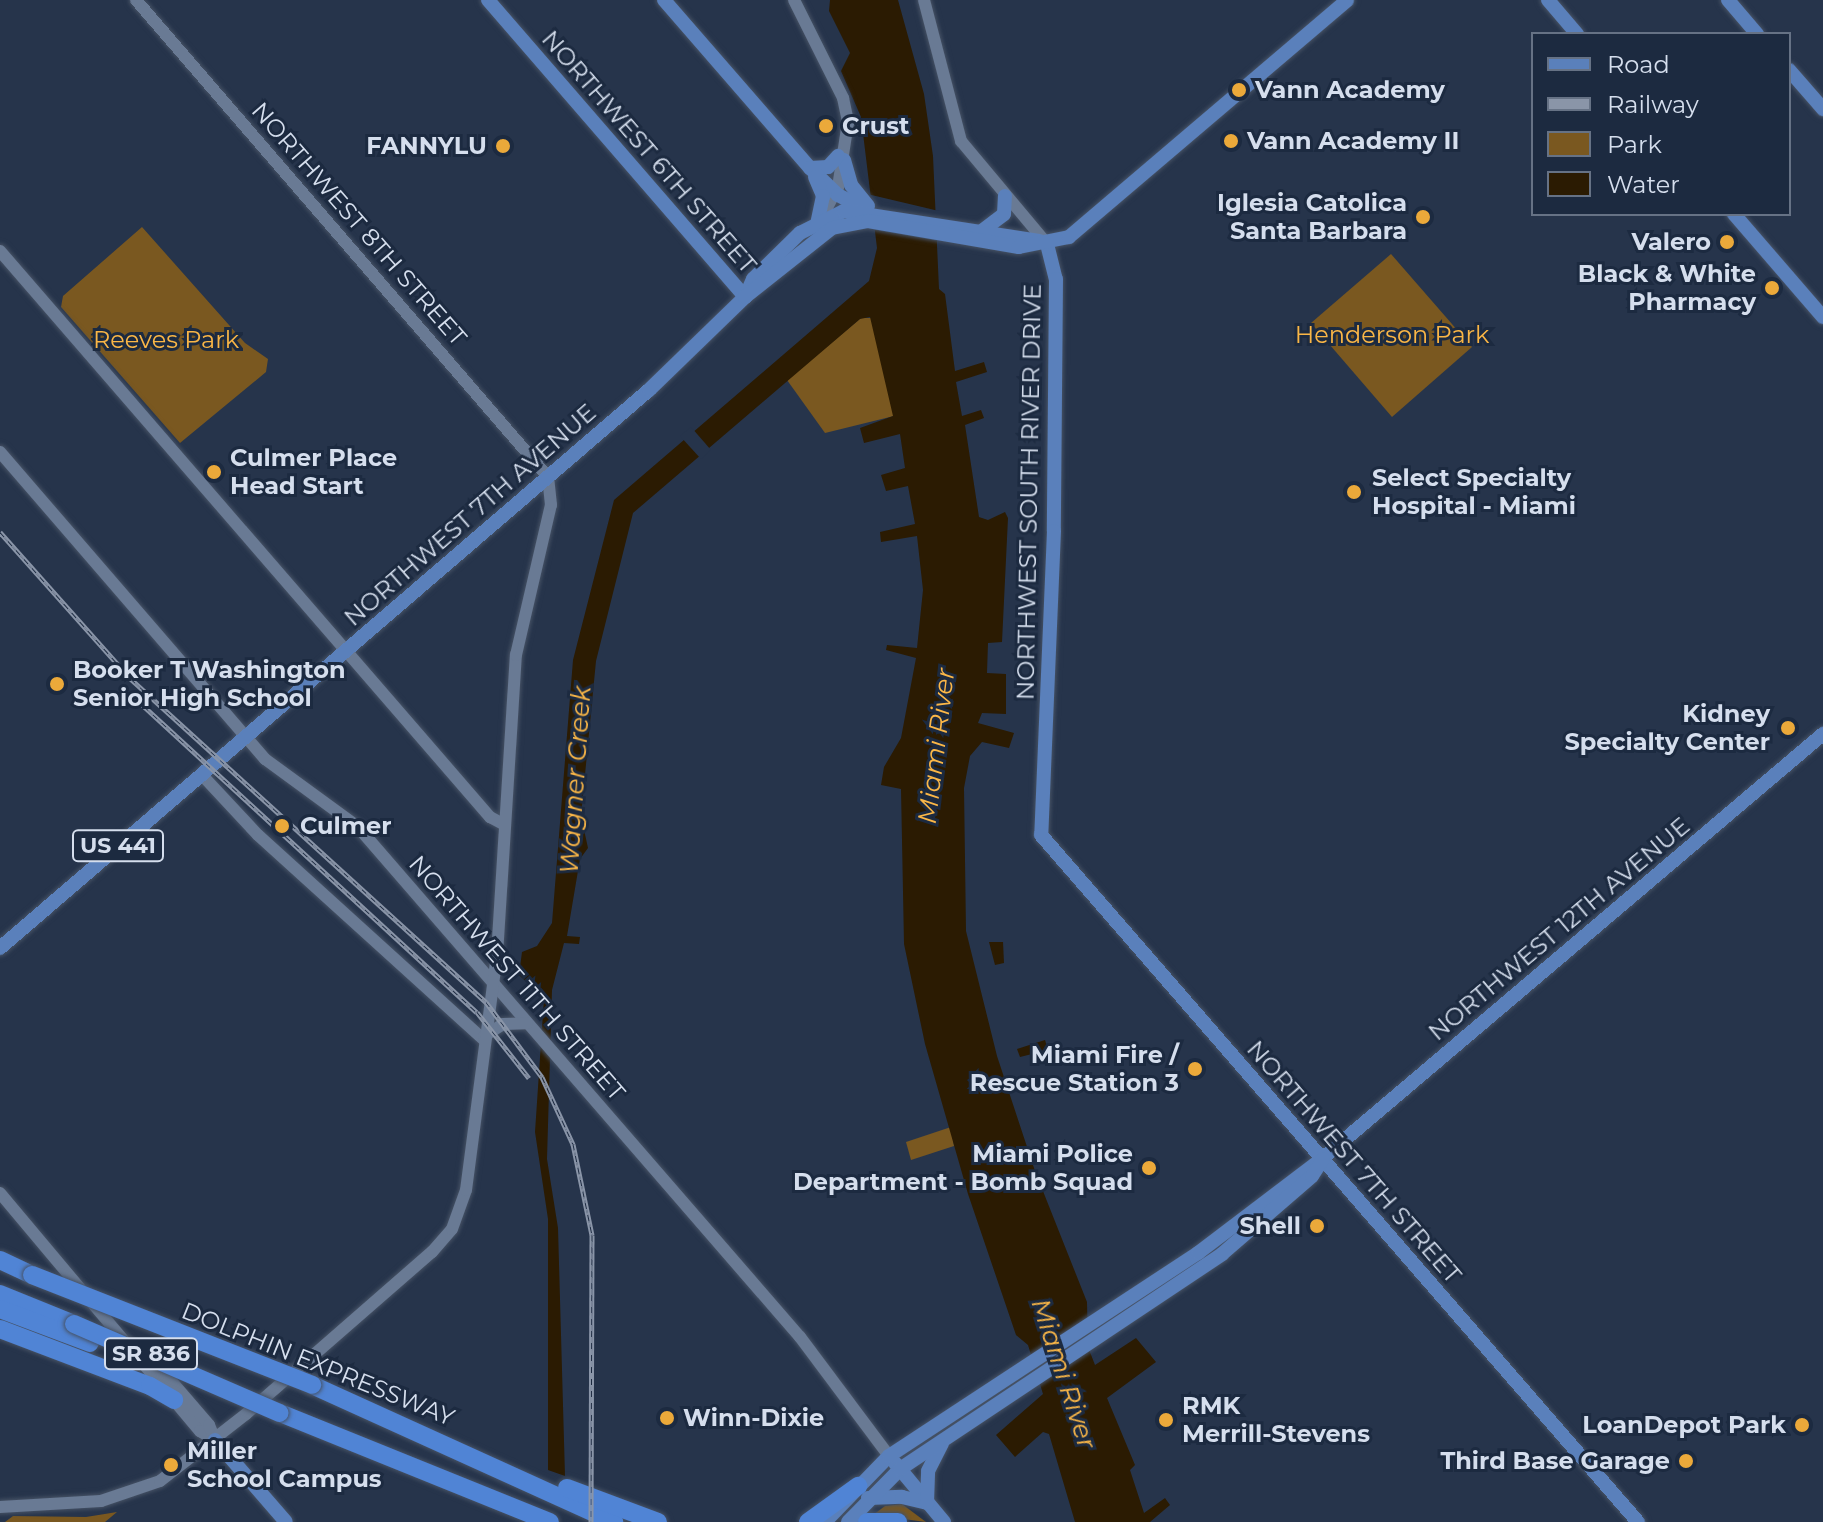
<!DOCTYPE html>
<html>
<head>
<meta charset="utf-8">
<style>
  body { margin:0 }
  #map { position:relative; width:1823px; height:1522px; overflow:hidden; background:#26344b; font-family:Montserrat,sans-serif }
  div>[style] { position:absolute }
  .green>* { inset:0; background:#7a5820 }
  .water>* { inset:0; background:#2b1b02 }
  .pier>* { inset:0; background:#26344b }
  .roads { filter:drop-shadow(0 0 2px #465265) drop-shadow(0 0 2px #465265) }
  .minor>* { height:12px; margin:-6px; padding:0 6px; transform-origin:6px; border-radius:6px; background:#697a94 }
  .major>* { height:14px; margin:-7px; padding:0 7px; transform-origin:7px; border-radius:7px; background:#5a80bb }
  .highway>* { height:18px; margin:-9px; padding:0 9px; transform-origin:9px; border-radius:9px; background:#5084d5 }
  .rail>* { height:5px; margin-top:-2.5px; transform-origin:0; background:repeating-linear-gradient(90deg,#1c2a40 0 6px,#8a95a8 0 12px); box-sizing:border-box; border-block:2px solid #8a95a8 }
  .bridges { filter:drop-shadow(0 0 2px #465265) drop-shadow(0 0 2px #465265) }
  .highway-bridge>* { height:18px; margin:-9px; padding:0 9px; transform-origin:9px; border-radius:9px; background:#5084d5 }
  .dots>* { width:22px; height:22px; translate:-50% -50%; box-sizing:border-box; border:4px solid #1c2a40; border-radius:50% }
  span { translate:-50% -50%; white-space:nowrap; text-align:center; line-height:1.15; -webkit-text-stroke:6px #1c2a40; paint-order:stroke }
  .shield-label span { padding:2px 6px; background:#1c2a40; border:2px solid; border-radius:6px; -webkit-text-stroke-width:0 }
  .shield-label { font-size:22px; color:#d5deed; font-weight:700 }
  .poi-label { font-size:24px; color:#d5deed; font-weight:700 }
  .left { translate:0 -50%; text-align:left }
  .right { translate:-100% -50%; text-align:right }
  .street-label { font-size:24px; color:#d5deed }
  .park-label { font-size:24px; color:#fab646 }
  .water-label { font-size:26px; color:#fbb747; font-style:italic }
  .legend { position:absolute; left:1531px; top:32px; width:260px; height:184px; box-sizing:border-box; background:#1c2a40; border:2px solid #667285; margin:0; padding:10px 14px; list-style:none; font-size:24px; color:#d5deed }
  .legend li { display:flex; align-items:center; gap:16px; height:40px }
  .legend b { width:40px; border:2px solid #667285 }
</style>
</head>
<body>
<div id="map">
  <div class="green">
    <div style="clip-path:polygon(142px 227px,245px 343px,268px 359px,266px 372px,180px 443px,61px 307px,63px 296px)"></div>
    <div style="clip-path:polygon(1391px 254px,1472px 347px,1392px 417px,1311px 323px)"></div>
    <div style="clip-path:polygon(861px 318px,874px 318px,894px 416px,825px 433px,787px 380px)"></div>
    <div style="clip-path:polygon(951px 1127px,954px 1146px,911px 1160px,906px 1142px)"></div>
    <div style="clip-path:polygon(902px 1504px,926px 1522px,873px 1515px,885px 1506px)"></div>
    <div style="clip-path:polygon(117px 1512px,105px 1522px,5px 1522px,13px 1516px,86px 1517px)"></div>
  </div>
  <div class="water">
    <div style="clip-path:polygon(830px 0,898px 0,924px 94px,933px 156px,939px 289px,945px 294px,955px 371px,984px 362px,987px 372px,956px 382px,962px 416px,981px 410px,984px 418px,965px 425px,979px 517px,988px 520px,1005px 512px,1008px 518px,1002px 642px,988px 643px,987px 673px,1006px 674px,1006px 714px,982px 713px,978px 723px,1014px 733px,1009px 748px,982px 742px,970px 756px,964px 788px,966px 931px,997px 1056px,1035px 1171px,1087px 1302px,1088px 1347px,1095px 1365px,1136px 1338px,1156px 1362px,1107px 1398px,1135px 1465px,1130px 1470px,1144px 1513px,1165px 1498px,1170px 1505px,1150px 1522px,1075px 1522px,1049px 1434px,1043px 1432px,1015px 1457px,996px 1435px,1043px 1394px,1028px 1345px,1016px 1335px,968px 1194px,925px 1044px,904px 944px,901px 789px,881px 785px,884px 767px,901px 738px,916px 658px,886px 650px,887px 645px,917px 648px,923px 590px,917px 536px,881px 542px,880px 532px,915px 524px,908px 486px,886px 491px,881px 475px,905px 468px,900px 434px,864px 443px,860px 428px,893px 416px,870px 317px,860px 319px,633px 513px,596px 661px,581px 816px,588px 848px,580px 859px,567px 936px,580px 937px,579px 944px,564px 943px,552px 990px,547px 1159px,558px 1228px,565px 1476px,548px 1470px,548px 1219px,535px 1132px,544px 998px,519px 975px,522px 952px,537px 946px,552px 923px,573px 660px,614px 500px,869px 281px,877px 248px,861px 117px,841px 71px,850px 53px,829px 11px)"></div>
    <div style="clip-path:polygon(989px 942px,1003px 942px,1004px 963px,995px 965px)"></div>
    <div style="clip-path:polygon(1045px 1040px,1048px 1050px,1020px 1057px,1017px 1049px)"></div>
  </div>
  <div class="pier">
    <div style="clip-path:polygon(863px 193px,939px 211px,939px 241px,870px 229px)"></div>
    <div style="clip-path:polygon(691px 427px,711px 450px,701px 459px,680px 436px)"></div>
  </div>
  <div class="roads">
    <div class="minor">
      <div style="left:794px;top:0;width:110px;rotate:63.4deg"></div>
      <div style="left:843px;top:98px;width:25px;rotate:78deg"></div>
      <div style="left:848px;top:122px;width:66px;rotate:98.7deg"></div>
      <div style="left:838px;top:187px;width:32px;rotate:118deg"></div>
      <div style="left:924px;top:0;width:146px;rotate:75.3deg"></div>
      <div style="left:961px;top:141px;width:134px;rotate:50.1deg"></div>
      <div style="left:0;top:251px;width:749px;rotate:49.12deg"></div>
      <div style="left:490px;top:817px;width:17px;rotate:28deg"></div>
      <div style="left:0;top:452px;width:406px;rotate:49.2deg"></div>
      <div style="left:265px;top:759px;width:115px;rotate:36.2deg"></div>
      <div style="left:358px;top:827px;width:675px;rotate:49.09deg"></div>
      <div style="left:800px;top:1337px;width:149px;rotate:53.2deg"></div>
      <div style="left:202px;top:775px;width:82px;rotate:47deg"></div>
      <div style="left:258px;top:835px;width:305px;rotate:42.2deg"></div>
      <div style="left:484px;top:1036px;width:22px;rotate:-32deg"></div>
      <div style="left:503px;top:1024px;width:24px;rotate:-2deg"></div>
      <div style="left:0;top:1193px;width:311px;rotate:50deg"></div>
      <div style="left:200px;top:1431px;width:17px;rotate:31deg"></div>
      <div style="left:151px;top:1368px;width:17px;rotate:25deg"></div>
      <div style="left:166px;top:1375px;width:66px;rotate:49.3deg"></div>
      <div style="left:209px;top:1425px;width:16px;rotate:68deg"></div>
      <div style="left:0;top:1507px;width:101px;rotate:-3.4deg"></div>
      <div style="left:101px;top:1501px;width:62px;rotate:-18.7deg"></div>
      <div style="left:160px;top:1481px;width:109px;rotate:-37.9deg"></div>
      <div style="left:246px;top:1414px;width:247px;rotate:-41.1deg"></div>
      <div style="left:432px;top:1252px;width:30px;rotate:-49deg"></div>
      <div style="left:452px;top:1229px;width:41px;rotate:-70.3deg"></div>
      <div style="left:466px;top:1190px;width:237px;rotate:-82.5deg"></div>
      <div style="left:497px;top:955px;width:301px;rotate:-86.4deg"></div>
      <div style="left:516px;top:655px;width:154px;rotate:-76.9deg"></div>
      <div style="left:551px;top:505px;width:28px;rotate:-96deg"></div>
      <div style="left:548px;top:477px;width:630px;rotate:-130.82deg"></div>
    </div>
    <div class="major">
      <div style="left:488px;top:0;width:393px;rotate:49.1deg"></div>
      <div style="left:664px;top:0;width:223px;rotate:49deg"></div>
      <div style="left:810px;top:168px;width:39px;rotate:44deg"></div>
      <div style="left:838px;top:195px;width:28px;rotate:27deg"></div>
      <div style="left:1548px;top:0;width:45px;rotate:49.5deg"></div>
      <div style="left:1728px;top:0;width:45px;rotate:49.5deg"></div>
      <div style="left:1789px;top:70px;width:52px;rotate:48.9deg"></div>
      <div style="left:844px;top:160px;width:26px;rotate:74deg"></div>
      <div style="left:851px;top:185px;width:27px;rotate:51deg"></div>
      <div style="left:810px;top:168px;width:18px;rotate:-3deg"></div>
      <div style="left:828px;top:167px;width:15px;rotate:-48deg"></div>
      <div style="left:815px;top:177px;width:21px;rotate:67deg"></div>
      <div style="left:823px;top:196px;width:30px;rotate:102deg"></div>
      <div style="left:1734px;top:214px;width:136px;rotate:49.2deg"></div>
      <div style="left:983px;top:230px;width:26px;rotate:-37deg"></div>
      <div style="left:1004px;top:214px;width:18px;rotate:-87deg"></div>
      <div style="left:1047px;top:244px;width:36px;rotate:76deg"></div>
      <div style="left:1056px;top:279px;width:252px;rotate:90.5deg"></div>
      <div style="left:1054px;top:531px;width:304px;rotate:92.4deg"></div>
      <div style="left:1041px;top:835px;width:910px;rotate:49.01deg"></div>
      <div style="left:745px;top:297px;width:20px;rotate:-66deg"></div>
      <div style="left:753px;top:279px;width:66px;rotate:-44.4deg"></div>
      <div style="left:800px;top:233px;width:49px;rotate:-26.6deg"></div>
      <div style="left:844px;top:211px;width:197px;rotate:8.7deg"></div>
      <div style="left:0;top:948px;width:856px;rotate:-40.69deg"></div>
      <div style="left:649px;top:390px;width:134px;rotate:-44.1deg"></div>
      <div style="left:745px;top:297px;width:111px;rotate:-38.4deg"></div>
      <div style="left:832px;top:228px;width:37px;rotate:-11deg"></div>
      <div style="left:868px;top:221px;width:153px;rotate:9.8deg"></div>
      <div style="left:1019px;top:247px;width:51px;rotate:-11.3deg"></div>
      <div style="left:1069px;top:237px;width:365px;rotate:-40.4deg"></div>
      <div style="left:215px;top:1440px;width:108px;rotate:49.1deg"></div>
      <div style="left:895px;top:1463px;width:77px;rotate:50.3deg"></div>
      <div style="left:868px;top:1498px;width:34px;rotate:-2deg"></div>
      <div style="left:902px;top:1497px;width:26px;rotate:13deg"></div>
      <div style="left:927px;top:1503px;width:32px;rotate:-88deg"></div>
      <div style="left:928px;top:1471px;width:31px;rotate:-63deg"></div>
      <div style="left:825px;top:1522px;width:92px;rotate:-45.9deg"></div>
      <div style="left:889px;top:1456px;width:370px;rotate:-33.3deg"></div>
      <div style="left:1198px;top:1253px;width:157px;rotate:-37.2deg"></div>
      <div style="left:1323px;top:1158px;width:656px;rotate:-40.3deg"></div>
      <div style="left:848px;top:1522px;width:74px;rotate:-45.5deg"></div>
      <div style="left:900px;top:1469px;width:387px;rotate:-33.7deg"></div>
      <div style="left:1222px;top:1254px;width:119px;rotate:-40.9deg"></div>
      <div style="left:1312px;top:1176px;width:20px;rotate:-57deg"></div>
    </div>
    <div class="highway">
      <div style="left:0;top:1260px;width:35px;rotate:25deg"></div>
      <div style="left:0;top:1294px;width:80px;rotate:22.1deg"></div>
      <div style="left:0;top:1309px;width:96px;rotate:20.7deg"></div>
      <div style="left:0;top:1329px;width:160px;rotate:20.8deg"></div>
      <div style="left:150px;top:1386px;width:28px;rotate:30deg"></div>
      <div style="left:312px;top:1385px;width:332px;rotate:24.4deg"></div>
      <div style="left:280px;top:1413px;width:291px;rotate:22deg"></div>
      <div style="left:567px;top:1488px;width:97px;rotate:20.5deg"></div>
      <div style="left:808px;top:1522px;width:62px;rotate:-35.8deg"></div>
      <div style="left:867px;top:1522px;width:31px"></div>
    </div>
  </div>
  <div class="rail">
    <div style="left:0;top:532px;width:197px;rotate:48.3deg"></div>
    <div style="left:131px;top:679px;width:480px;rotate:42.3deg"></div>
    <div style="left:486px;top:1002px;width:94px;rotate:53.3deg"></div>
    <div style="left:542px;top:1077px;width:74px;rotate:65.2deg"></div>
    <div style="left:573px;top:1144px;width:93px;rotate:78.2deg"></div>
    <div style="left:592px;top:1235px;width:287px;rotate:90.2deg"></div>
    <div style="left:135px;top:698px;width:464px;rotate:42.6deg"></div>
    <div style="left:477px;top:1012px;width:84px;rotate:51.8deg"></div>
  </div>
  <div class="bridges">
    <div class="highway-bridge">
      <div style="left:32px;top:1275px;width:301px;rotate:21.4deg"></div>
      <div style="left:74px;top:1324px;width:224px;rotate:23.4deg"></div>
    </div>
  </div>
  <div class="dots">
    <div style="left:1239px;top:90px;background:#eba93a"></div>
    <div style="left:826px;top:126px;background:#eba93a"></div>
    <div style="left:1231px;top:141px;background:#eba93a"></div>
    <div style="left:503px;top:146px;background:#eba93a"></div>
    <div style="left:1423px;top:217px;background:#eba93a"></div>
    <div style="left:1727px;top:242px;background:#eba93a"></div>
    <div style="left:1772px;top:288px;background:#eba93a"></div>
    <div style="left:214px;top:472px;background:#eba93a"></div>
    <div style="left:1354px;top:492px;background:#eba93a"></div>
    <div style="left:57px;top:684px;background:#eba93a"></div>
    <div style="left:1788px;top:728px;background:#eba93a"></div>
    <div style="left:282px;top:826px;background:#eba93a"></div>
    <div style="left:1195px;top:1069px;background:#eba93a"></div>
    <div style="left:1149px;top:1168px;background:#eba93a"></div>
    <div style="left:1317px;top:1226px;background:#eba93a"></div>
    <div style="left:667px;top:1418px;background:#eba93a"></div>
    <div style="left:1166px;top:1420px;background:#eba93a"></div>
    <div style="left:1802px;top:1425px;background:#eba93a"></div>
    <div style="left:1686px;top:1461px;background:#eba93a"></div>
    <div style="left:171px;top:1465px;background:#eba93a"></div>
  </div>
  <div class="shield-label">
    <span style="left:118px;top:846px">US 441</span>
    <span style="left:151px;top:1354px">SR 836</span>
  </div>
  <div class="poi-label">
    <span class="left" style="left:1255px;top:90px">Vann Academy</span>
    <span class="left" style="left:842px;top:126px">Crust</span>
    <span class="left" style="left:1247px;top:141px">Vann Academy II</span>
    <span class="right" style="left:487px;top:146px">FANNYLU</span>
    <span class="right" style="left:1407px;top:217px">Iglesia Catolica<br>Santa Barbara</span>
    <span class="right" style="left:1711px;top:242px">Valero</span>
    <span class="right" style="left:1756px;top:288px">Black &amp; White<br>Pharmacy</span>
    <span class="left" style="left:230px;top:472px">Culmer Place<br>Head Start</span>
    <span class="left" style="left:1372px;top:492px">Select Specialty<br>Hospital - Miami</span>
    <span class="left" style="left:73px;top:684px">Booker T Washington<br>Senior High School</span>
    <span class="right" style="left:1770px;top:728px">Kidney<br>Specialty Center</span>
    <span class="left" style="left:300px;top:826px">Culmer</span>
    <span class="right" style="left:1179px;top:1069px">Miami Fire /<br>Rescue Station 3</span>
    <span class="right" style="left:1133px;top:1168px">Miami Police<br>Department - Bomb Squad</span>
    <span class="right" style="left:1301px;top:1226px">Shell</span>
    <span class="left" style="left:1182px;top:1420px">RMK<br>Merrill-Stevens</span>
    <span class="left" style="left:683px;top:1418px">Winn-Dixie</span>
    <span class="right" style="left:1786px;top:1425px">LoanDepot Park</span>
    <span class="left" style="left:187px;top:1465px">Miller<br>School Campus</span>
    <span class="right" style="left:1670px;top:1461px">Third Base Garage</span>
  </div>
  <div class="street-label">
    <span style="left:649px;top:152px;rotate:49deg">NORTHWEST 6TH STREET</span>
    <span style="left:359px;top:224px;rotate:49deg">NORTHWEST 8TH STREET</span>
    <span style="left:1029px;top:492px;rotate:-89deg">NORTHWEST SOUTH RIVER DRIVE</span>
    <span style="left:470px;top:515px;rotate:-41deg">NORTHWEST 7TH AVENUE</span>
    <span style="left:1559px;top:929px;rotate:-40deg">NORTHWEST 12TH AVENUE</span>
    <span style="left:517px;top:978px;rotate:49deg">NORTHWEST 11TH STREET</span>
    <span style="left:1354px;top:1162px;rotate:49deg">NORTHWEST 7TH STREET</span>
    <span style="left:318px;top:1364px;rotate:22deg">DOLPHIN EXPRESSWAY</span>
  </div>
  <div class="park-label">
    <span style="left:1392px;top:335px">Henderson Park</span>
    <span style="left:166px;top:340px">Reeves Park</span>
  </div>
  <div class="water-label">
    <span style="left:937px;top:746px;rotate:-83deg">Miami River</span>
    <span style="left:576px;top:780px;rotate:-86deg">Wagner Creek</span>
    <span style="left:1063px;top:1374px;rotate:72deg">Miami River</span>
  </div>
  <ul class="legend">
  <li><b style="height:10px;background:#5a80bb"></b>Road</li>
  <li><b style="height:10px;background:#8a95a8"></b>Railway</li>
  <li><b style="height:22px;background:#7a5820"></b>Park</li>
  <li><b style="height:22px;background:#2b1b02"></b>Water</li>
  </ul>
</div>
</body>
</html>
